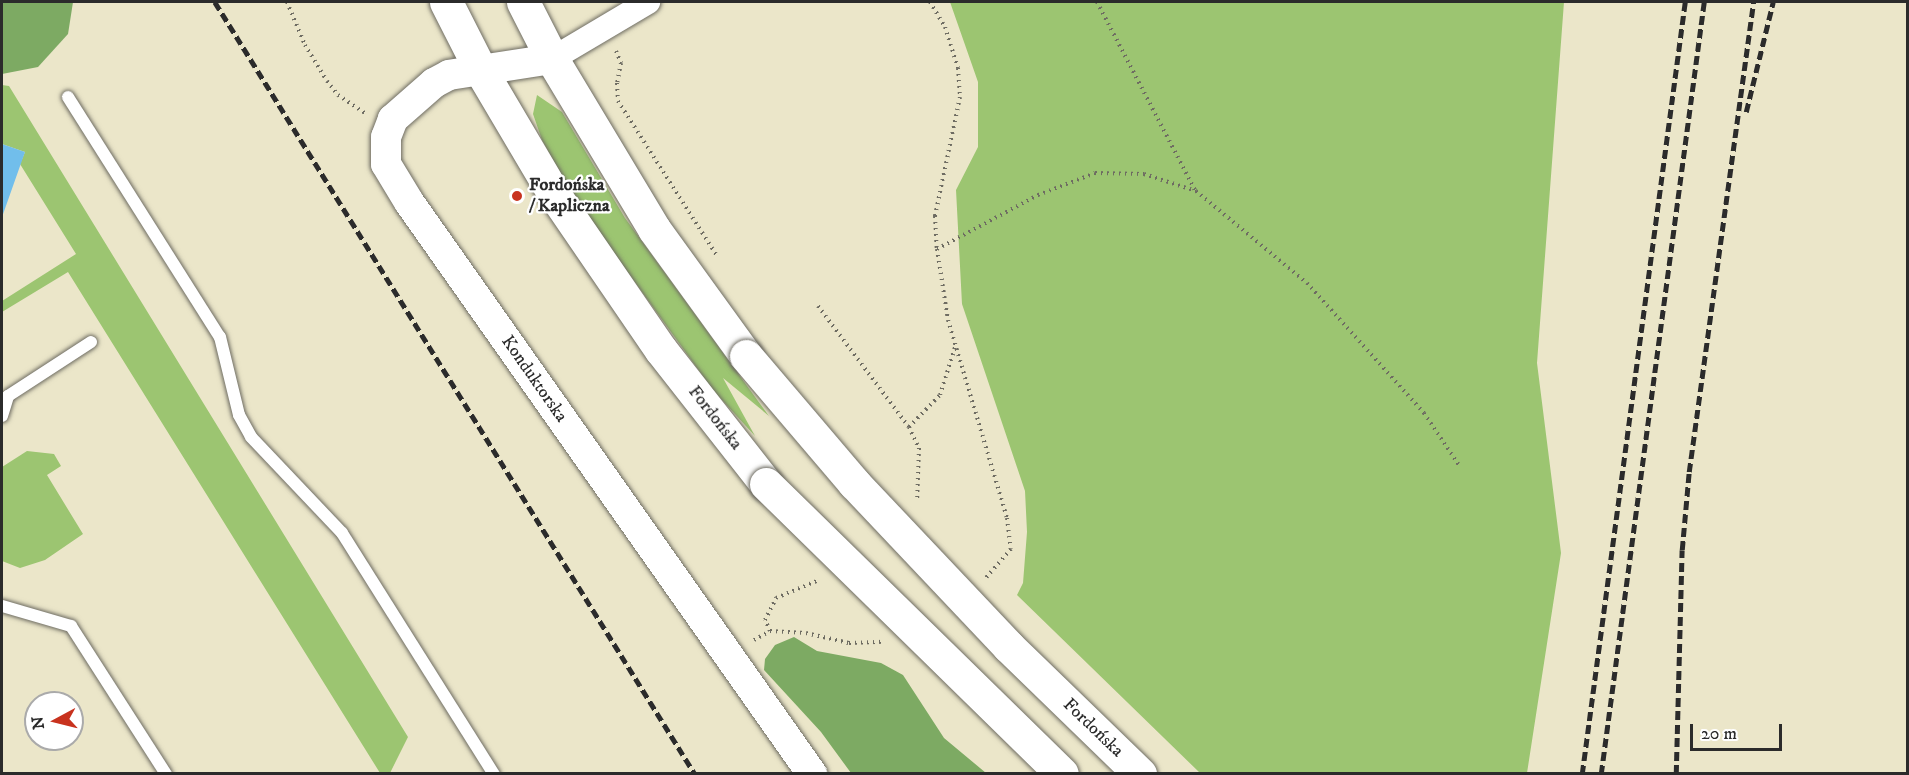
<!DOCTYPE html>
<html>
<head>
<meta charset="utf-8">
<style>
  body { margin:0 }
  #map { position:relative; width:1909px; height:775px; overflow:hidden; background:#ebe6c9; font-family:"IM FELL DW Pica",serif }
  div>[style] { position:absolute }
  .green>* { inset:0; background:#9cc571 }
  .forest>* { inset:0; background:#7daa63 }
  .water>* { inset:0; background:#71beeb }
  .path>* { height:4px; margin-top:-2px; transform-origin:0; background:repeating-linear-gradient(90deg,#6e6c62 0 1.5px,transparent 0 6px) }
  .roads { filter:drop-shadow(0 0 2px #6e6c62) drop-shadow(0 0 2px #6e6c62) }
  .service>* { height:12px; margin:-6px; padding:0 6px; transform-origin:6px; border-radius:6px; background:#fff }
  .minor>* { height:24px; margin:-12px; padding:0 12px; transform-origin:12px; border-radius:12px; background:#fff }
  .tertiary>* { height:30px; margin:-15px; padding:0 15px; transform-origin:15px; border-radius:15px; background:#fff }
  .primary>* { height:33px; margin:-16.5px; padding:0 16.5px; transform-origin:16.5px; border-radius:16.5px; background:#fff }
  .rail>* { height:4.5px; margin-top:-2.25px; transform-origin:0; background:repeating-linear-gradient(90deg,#2b2b2b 0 9px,transparent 0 13.5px) }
  .bridges { filter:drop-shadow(0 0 2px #6e6c62) drop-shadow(0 0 2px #6e6c62) }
  .primary-bridge>* { height:33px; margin:-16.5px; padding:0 16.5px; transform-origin:16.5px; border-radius:16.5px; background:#fff }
  .dots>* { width:16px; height:16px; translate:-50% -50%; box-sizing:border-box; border:3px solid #fff; border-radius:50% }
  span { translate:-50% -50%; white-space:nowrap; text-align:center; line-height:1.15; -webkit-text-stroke:4.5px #fff; paint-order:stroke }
  .poi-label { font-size:18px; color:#2b2b2b; font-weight:700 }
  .left { translate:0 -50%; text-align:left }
  .street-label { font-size:18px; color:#2b2b2b }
  .frame { position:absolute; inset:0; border:3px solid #2b2b2b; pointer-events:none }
  .north { position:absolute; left:24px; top:691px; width:60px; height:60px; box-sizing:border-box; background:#fff; border:2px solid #aaa; border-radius:50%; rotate:263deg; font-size:16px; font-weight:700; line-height:24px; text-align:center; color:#2b2b2b }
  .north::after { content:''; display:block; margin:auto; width:21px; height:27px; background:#c8321e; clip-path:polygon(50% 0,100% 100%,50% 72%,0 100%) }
  .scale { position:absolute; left:1690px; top:724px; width:92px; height:27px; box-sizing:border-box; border:3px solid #2b2b2b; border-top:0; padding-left:8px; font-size:18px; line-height:21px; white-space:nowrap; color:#2b2b2b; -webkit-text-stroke:4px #fff; paint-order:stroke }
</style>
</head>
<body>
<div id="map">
  <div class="green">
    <div style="clip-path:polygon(950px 2px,1564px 2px,1537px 363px,1561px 553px,1527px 773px,1200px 773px,1017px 595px,1023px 583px,1027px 532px,1025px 491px,962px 304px,956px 190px,978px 147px,978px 82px)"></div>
    <div style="clip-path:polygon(2px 85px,9px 86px,408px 737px,390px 773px,380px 773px,68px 272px,2px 312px,2px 301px,76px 254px,20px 164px,25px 152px,2px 144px)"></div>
    <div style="clip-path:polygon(537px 95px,562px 112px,625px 218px,769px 416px,723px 378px,755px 436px,713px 390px,574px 198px,542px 140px,533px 114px)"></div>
    <div style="clip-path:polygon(27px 451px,54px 454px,61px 466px,47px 475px,83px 534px,45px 560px,20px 568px,2px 561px,2px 467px)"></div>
  </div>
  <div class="forest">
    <div style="clip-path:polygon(2px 2px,73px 2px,68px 34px,38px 67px,2px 74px)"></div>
    <div style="clip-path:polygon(794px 637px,817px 651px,881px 663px,903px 675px,944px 738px,986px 773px,851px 773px,821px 732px,764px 670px,765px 659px,775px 645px)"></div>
  </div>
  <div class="water">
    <div style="clip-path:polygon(2px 144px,25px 152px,2px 217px)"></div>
  </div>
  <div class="path">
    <div style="left:287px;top:2px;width:47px;rotate:67.3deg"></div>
    <div style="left:305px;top:45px;width:42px;rotate:58.6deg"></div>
    <div style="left:327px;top:81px;width:18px;rotate:52deg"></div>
    <div style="left:338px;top:95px;width:32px;rotate:34deg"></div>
    <div style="left:930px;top:2px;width:29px;rotate:59deg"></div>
    <div style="left:945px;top:27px;width:43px;rotate:72.4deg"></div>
    <div style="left:958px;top:68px;width:29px;rotate:86deg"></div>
    <div style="left:960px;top:97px;width:122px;rotate:101.9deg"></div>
    <div style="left:935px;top:216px;width:33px;rotate:87deg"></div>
    <div style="left:937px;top:249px;width:72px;rotate:81.2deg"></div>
    <div style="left:948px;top:320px;width:207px;rotate:73.4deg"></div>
    <div style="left:1007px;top:518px;width:31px;rotate:83deg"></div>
    <div style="left:1011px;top:549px;width:38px;rotate:131deg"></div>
    <div style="left:1097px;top:2px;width:212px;rotate:62.5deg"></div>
    <div style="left:616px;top:51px;width:13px;rotate:67deg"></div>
    <div style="left:621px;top:63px;width:20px;rotate:101deg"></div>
    <div style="left:617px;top:83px;width:18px;rotate:87deg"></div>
    <div style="left:618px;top:101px;width:184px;rotate:57.4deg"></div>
    <div style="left:937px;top:249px;width:115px;rotate:-28.1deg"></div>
    <div style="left:1038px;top:195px;width:61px;rotate:-21.1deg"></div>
    <div style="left:1095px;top:173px;width:49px;rotate:1.2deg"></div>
    <div style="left:1144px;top:174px;width:55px;rotate:18.1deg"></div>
    <div style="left:1196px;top:191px;width:144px;rotate:39.7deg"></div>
    <div style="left:1307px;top:283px;width:175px;rotate:48deg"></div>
    <div style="left:1424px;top:413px;width:63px;rotate:56.1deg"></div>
    <div style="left:818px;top:306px;width:151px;rotate:53.1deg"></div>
    <div style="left:909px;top:427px;width:23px;rotate:65deg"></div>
    <div style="left:919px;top:448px;width:54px;rotate:92.1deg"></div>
    <div style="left:909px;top:427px;width:45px;rotate:-45.9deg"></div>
    <div style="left:940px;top:395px;width:50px;rotate:-72.6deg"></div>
    <div style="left:770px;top:631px;width:12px;rotate:-114deg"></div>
    <div style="left:765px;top:620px;width:25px;rotate:-63deg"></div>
    <div style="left:776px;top:598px;width:47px;rotate:-22.7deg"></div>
    <div style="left:754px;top:640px;width:18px;rotate:-29deg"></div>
    <div style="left:770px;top:631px;width:36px;rotate:3deg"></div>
    <div style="left:806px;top:633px;width:44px;rotate:13.1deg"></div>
    <div style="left:849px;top:643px;width:34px;rotate:-2deg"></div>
  </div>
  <div class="roads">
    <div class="service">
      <div style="left:68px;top:97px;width:284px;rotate:57.7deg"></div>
      <div style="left:220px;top:337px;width:80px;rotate:76.3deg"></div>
      <div style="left:239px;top:415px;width:25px;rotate:61deg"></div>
      <div style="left:251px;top:437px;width:132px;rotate:46.5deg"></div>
      <div style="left:342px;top:533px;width:285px;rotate:57.8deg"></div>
      <div style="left:2px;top:416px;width:21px;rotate:-73deg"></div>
      <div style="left:8px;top:396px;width:99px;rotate:-33deg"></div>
      <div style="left:2px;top:606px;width:72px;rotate:16.2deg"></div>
      <div style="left:71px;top:626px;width:176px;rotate:57.3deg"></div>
    </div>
    <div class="minor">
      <div style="left:552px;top:59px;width:112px;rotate:-30.7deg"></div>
    </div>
    <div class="tertiary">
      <div style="left:552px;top:59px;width:104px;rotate:171.2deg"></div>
      <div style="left:449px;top:75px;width:17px;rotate:152deg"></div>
      <div style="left:434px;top:83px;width:55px;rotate:138.7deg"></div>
      <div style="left:393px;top:119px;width:19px;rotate:111deg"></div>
      <div style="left:386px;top:137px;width:27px;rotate:90deg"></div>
      <div style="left:386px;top:164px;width:44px;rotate:58.8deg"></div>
      <div style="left:409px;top:202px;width:700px;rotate:54.83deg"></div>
    </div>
    <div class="primary">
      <div style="left:446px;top:2px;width:75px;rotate:63.1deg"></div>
      <div style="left:480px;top:69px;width:145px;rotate:59.4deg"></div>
      <div style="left:554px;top:194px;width:189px;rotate:55.6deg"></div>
      <div style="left:661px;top:350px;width:170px;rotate:51.9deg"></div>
      <div style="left:523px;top:2px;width:64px;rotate:63deg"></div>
      <div style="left:552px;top:59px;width:198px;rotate:59deg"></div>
      <div style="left:654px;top:229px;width:157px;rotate:54.1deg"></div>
    </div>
  </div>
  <div class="rail">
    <div style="left:215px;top:2px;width:909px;rotate:58.13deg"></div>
    <div style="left:1746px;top:112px;width:113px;rotate:-76.2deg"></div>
    <div style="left:1582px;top:774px;width:779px;rotate:-82.4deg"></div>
    <div style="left:1601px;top:774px;width:779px;rotate:-82.4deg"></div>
    <div style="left:1676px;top:774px;width:224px;rotate:-88.5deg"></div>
    <div style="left:1682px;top:550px;width:78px;rotate:-84.9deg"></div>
    <div style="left:1689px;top:472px;width:474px;rotate:-82.2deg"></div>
  </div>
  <div class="bridges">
    <div class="primary-bridge">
      <div style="left:746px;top:356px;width:167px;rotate:49.6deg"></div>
      <div style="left:854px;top:483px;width:224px;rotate:46.6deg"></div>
      <div style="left:1008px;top:646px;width:184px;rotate:44.1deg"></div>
      <div style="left:766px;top:484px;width:414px;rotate:44.4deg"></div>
    </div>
  </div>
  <div class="dots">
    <div style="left:517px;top:196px;background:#c8321e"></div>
  </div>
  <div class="poi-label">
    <span class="left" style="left:529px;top:196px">Fordońska<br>/ Kapliczna</span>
  </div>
  <div class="street-label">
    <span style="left:534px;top:379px;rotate:55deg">Konduktorska</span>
    <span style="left:715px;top:418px;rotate:52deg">Fordońska</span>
    <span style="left:1093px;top:728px;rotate:44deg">Fordońska</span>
  </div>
  <div class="frame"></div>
  <div class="north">N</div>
  <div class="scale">20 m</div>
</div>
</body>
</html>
